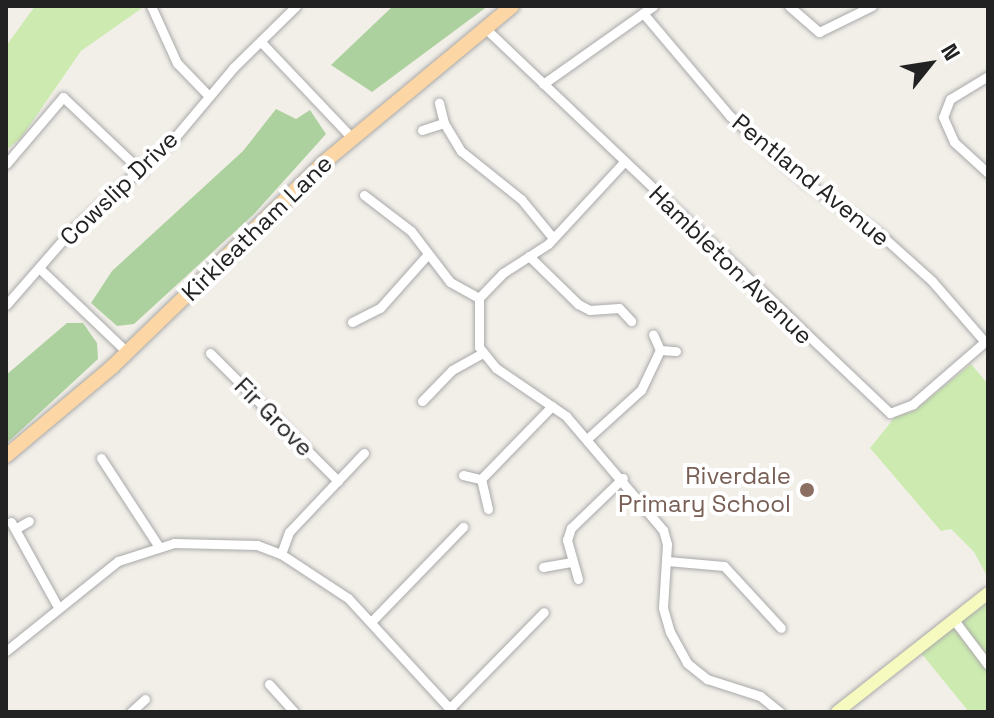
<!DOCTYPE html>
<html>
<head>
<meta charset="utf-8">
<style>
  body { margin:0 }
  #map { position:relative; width:994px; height:718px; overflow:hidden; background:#f2efe9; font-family:"Space Grotesk",sans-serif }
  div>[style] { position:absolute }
  .grass>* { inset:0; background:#cdebb0 }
  .forest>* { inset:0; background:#add19e }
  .roads { filter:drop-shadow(0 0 2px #a9a9a9) drop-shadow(0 0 2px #a9a9a9) }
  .street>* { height:9px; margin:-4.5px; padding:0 4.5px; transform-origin:4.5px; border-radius:4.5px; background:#fff }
  .secondary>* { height:12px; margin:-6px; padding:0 6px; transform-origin:6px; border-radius:6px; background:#f7fabf }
  .primary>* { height:14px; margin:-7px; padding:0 7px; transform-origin:7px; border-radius:7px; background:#fcd6a4 }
  .dots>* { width:22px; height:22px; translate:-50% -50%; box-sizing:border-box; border:4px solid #fff; border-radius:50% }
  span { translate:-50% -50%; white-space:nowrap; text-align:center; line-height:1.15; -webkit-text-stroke:8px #fff; paint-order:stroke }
  .street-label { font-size:24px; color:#222 }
  .education-label { font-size:24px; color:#785e54 }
  .right { translate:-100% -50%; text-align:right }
  .frame { position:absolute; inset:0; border:8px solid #222; pointer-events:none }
  .north { position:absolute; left:890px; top:24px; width:80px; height:80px; -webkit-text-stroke:6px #fff; paint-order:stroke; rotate:60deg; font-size:22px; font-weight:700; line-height:32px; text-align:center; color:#222 }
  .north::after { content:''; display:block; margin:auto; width:28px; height:36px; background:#222; clip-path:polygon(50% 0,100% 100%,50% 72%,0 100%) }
</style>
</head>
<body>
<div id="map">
  <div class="grass">
    <div style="clip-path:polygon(35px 6px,145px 6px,81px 51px,21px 138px,6px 150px,6px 46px)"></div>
    <div style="clip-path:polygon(971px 364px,988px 384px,988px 578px,974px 552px,951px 529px,941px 531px,870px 448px,895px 417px,914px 411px)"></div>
    <div style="clip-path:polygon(988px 602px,988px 712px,969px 712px,921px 653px)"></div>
  </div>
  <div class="forest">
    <div style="clip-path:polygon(393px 6px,488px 6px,372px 92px,331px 65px)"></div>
    <div style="clip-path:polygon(276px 109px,296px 119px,310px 110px,326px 134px,253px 215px,134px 324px,117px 326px,91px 303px,112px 271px,243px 151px)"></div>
    <div style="clip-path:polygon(67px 323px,83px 323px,97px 343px,98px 359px,6px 444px,6px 375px)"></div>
  </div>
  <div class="roads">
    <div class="street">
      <div style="left:151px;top:6px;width:63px;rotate:65.5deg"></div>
      <div style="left:177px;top:63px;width:46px;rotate:45.9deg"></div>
      <div style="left:789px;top:6px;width:40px;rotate:41deg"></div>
      <div style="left:819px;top:32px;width:59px;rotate:-26.1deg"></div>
      <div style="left:643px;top:13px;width:135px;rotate:49.8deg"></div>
      <div style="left:730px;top:116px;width:101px;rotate:41deg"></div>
      <div style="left:806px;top:182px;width:92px;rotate:35.2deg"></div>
      <div style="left:881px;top:235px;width:69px;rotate:42deg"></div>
      <div style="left:932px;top:281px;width:81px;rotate:49deg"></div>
      <div style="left:485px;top:28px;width:559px;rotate:43.55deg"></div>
      <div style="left:890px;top:413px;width:25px;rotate:-21deg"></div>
      <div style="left:913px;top:404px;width:99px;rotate:-40.9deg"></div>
      <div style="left:262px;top:43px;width:131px;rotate:46.5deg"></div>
      <div style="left:988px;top:76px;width:44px;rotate:148.8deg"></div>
      <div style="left:950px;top:99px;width:19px;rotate:111deg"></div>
      <div style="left:943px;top:117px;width:27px;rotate:66deg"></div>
      <div style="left:954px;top:142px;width:46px;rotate:42.4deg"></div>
      <div style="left:543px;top:84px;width:135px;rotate:-35.3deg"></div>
      <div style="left:444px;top:123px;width:33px;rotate:59deg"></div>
      <div style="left:461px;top:151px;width:77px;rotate:38.7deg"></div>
      <div style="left:521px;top:199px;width:50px;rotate:50.6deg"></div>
      <div style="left:422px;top:130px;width:23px;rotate:-18deg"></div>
      <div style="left:444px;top:123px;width:21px;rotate:-104deg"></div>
      <div style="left:623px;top:163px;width:110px;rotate:132.8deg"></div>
      <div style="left:548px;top:244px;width:54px;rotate:147.2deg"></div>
      <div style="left:503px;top:273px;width:35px;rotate:134deg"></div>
      <div style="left:479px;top:298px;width:49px;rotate:90deg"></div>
      <div style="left:479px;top:347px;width:27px;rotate:51deg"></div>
      <div style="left:496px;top:368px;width:85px;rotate:34.4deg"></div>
      <div style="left:566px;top:416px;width:150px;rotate:49.6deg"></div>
      <div style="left:663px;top:530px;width:15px;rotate:74deg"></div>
      <div style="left:667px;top:544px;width:64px;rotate:93.6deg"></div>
      <div style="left:663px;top:608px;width:25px;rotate:74deg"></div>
      <div style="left:670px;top:632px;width:35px;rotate:61deg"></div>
      <div style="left:687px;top:663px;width:26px;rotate:39deg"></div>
      <div style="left:707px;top:679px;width:56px;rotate:17.8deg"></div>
      <div style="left:760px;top:696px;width:26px;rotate:39deg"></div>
      <div style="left:6px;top:164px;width:88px;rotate:-49.6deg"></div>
      <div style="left:63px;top:97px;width:109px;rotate:43.5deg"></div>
      <div style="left:364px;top:195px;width:59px;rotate:37.5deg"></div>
      <div style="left:411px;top:231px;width:64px;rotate:52.6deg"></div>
      <div style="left:450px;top:282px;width:33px;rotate:29deg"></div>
      <div style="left:529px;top:256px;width:69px;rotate:44.4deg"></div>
      <div style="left:578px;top:304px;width:13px;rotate:27deg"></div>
      <div style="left:590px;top:310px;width:29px;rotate:-4deg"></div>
      <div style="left:619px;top:308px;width:18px;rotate:47deg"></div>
      <div style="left:39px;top:268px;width:122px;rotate:43.7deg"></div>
      <div style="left:6px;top:305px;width:93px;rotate:-48.9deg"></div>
      <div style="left:67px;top:235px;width:147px;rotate:-42.2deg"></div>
      <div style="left:176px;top:136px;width:89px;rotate:-50deg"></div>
      <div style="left:233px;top:68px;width:88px;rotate:-44.5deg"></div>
      <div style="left:352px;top:322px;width:31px;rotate:-27deg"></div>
      <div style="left:380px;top:308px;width:72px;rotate:-48.4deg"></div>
      <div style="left:660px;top:350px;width:16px;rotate:4deg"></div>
      <div style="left:210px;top:353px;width:181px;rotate:45deg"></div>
      <div style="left:422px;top:401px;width:43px;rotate:-45.9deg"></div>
      <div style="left:452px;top:370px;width:35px;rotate:-29deg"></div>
      <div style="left:588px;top:438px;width:72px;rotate:-42.2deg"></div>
      <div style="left:641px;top:390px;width:44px;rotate:-64.6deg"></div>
      <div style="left:660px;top:350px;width:17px;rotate:-114deg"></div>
      <div style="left:101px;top:458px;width:106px;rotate:56.9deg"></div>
      <div style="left:463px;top:475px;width:18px;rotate:13deg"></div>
      <div style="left:488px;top:509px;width:31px;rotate:-103deg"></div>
      <div style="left:481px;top:479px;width:102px;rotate:-45.8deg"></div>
      <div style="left:11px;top:522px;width:97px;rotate:61.1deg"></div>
      <div style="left:15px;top:529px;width:16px;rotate:-30deg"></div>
      <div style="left:281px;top:554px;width:23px;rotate:-70deg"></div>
      <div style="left:289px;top:532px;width:109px;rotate:-46.5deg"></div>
      <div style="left:667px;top:561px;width:57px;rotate:5deg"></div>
      <div style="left:724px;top:566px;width:84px;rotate:47.4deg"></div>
      <div style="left:543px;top:567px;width:28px;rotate:-10deg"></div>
      <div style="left:578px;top:579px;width:41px;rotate:-105.8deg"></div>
      <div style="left:567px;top:540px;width:13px;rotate:-72deg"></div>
      <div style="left:571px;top:528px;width:72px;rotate:-43.9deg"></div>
      <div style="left:954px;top:620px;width:56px;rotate:52.9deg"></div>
      <div style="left:372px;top:621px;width:131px;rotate:-45.9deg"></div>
      <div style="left:6px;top:651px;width:144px;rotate:-38.8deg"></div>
      <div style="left:118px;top:561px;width:59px;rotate:-17.8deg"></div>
      <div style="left:174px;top:543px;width:83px;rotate:1.4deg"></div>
      <div style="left:257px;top:545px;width:26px;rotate:21deg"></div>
      <div style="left:281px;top:554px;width:80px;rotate:33.3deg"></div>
      <div style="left:348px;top:598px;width:155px;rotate:47.4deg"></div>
      <div style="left:269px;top:684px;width:38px;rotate:48deg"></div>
      <div style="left:450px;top:708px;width:134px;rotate:-45.6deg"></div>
      <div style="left:131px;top:712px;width:19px;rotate:-43deg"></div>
    </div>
    <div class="secondary">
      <div style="left:837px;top:712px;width:192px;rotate:-38.2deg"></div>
    </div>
    <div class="primary">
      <div style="left:6px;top:456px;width:138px;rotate:-40deg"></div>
      <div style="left:112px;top:367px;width:292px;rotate:-44deg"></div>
      <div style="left:322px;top:164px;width:247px;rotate:-39.7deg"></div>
    </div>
  </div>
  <div class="dots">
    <div style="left:807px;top:490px;background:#8d6e63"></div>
  </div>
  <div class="street-label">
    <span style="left:811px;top:180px;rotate:39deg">Pentland Avenue</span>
    <span style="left:119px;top:188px;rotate:-44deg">Cowslip Drive</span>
    <span style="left:257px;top:228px;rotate:-44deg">Kirkleatham Lane</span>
    <span style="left:731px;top:265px;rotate:44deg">Hambleton Avenue</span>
    <span style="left:274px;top:417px;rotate:45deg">Fir Grove</span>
  </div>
  <div class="education-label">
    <span class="right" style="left:791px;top:490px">Riverdale<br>Primary School</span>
  </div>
  <div class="frame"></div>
  <div class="north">N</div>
</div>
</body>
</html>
